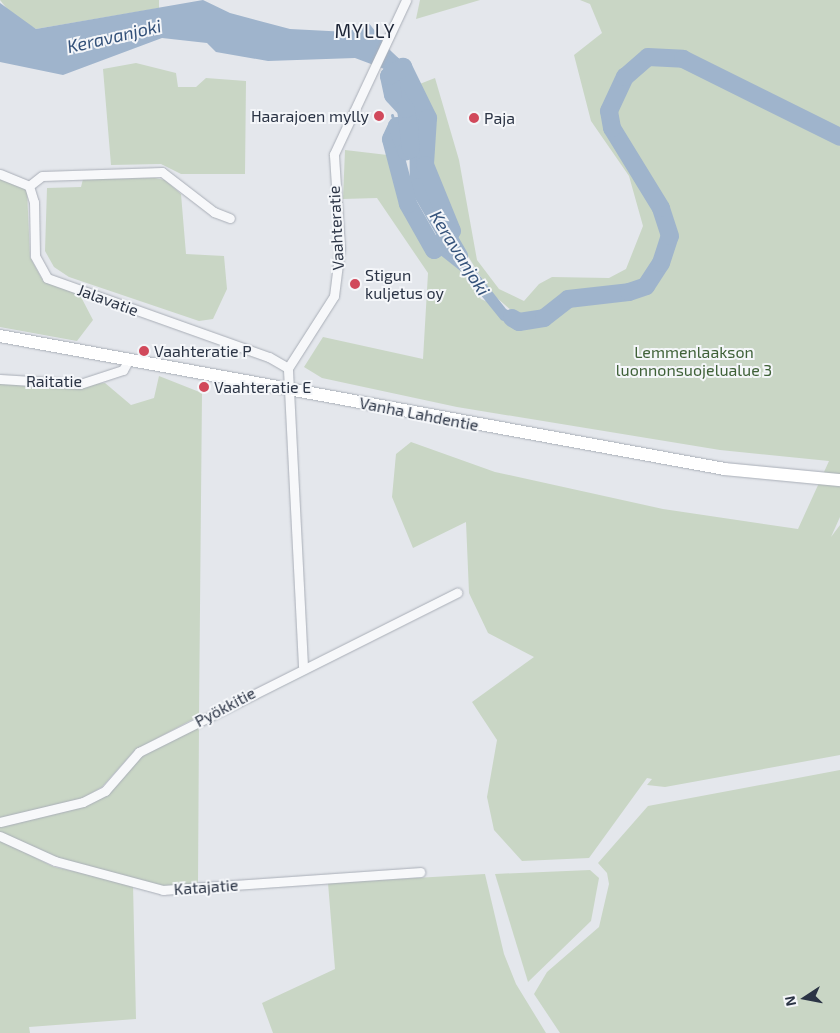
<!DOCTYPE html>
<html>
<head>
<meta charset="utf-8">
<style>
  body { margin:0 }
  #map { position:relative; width:840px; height:1033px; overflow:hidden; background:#e4e7ec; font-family:"Exo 2",sans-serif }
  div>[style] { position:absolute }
  .green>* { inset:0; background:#c9d6c5 }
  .water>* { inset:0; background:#9fb4cc }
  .stream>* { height:3px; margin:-1.5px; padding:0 1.5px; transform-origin:1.5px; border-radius:1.5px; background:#9fb4cc }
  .river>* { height:18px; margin:-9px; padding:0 9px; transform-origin:9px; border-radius:9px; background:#9fb4cc }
  .roads { filter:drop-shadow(0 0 1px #a9aeb7) drop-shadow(0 0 1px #a9aeb7) }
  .minor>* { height:9px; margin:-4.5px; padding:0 4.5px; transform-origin:4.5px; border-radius:4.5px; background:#f7f8fa }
  .secondary>* { height:12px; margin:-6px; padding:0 6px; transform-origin:6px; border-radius:6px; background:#fff }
  .dots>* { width:14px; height:14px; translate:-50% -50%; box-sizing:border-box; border:2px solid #f4f6f9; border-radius:50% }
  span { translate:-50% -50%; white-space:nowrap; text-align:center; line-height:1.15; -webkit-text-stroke:4px #f4f6f9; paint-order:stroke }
  .poi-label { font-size:16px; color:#2b3445 }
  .right { translate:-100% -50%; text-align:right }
  .left { translate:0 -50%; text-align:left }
  .street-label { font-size:16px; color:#2b3445 }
  .park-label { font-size:16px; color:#3f6138 }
  .water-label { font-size:18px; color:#34527a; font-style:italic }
  .quarter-label { font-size:19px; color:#1d2536; letter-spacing:1px }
  .north { position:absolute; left:780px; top:973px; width:50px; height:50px; -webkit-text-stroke:4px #f4f6f9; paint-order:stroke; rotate:259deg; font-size:14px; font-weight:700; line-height:20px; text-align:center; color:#2b3445 }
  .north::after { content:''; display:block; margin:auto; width:18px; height:22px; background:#2b3445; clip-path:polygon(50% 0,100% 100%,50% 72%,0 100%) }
</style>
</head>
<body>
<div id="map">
  <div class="green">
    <div style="clip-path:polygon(0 0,159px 0,159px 8px,36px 29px,12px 15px)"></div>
    <div style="clip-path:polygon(420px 0,480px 0,416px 19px)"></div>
    <div style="clip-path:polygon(580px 0,840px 0,840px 517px,831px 537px,840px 525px,840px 755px,665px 787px,647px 785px,652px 779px,647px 778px,589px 858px,522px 861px,494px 830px,487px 797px,497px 740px,472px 702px,534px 657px,488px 633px,469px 593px,466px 522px,413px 548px,392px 497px,396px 454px,411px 442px,495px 472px,663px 509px,798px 529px,829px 461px,720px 450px,457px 407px,322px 378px,304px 367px,323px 337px,423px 359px,428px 273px,377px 198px,343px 199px,345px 150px,396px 156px,408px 204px,426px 241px,463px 273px,481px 299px,518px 316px,490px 292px,441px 212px,425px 165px,428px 118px,412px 87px,435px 78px,459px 160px,477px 260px,499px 289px,524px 301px,539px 284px,552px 277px,609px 278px,626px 269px,643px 226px,629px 176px,591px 121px,574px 55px,602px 33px,590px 4px)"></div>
    <div style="clip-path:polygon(136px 63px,176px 73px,178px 87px,196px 87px,206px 78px,246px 81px,245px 174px,181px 174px,161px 164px,111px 165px,103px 69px)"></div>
    <div style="clip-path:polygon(0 179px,27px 189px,30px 257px,43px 281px,80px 295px,93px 320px,77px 341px,0 327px)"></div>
    <div style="clip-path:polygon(83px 179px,155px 178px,165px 180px,181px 194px,186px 254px,224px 256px,227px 289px,213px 319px,199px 321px,69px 277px,54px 267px,45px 251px,47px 188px,81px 187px)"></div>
    <div style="clip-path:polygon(159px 376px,202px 393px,199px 716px,135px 750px,102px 787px,81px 799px,0 818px,0 382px,37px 388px,105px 383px,131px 405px,154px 398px)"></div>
    <div style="clip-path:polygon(199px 725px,198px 884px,163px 887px,56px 858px,0 832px,0 826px,84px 807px,108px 794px,142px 755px)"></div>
    <div style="clip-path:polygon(840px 770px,840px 1033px,560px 1033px,534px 994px,547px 972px,599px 927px,609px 884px,607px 873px,598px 863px,648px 806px)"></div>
    <div style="clip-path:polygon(0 840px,54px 867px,133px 884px,136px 1019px,29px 1027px,30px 1033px,0 1033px)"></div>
    <div style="clip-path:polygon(590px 870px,599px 878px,591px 921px,528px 982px,495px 874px)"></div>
    <div style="clip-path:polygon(485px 874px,504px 954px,516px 984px,546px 1033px,273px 1033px,262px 1003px,335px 969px,328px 883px)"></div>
  </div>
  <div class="water">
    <div style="clip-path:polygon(203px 0,230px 13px,290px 29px,348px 32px,368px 22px,403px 67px,389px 76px,387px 70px,355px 58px,268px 61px,216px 52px,207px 43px,162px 38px,63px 75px,0 62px,0 3px,36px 29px)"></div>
    <div style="clip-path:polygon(452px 231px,468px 261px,506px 309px,518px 316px,533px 315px,538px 324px,520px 329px,501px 320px,463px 273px,434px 250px)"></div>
  </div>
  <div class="stream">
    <div style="left:390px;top:98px;width:19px;rotate:-55deg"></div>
    <div style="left:392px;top:115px;width:12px;rotate:76deg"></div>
  </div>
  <div class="river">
    <div style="left:381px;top:54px;width:18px;rotate:43deg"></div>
    <div style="left:394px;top:66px;width:58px;rotate:65.6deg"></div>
    <div style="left:418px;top:119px;width:68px;rotate:89.2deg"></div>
    <div style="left:419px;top:187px;width:80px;rotate:59.9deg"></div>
    <div style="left:403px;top:67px;width:57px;rotate:63.9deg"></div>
    <div style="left:428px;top:118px;width:47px;rotate:93.7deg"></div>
    <div style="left:425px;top:165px;width:71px;rotate:67.8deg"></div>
    <div style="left:452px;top:231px;width:26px;rotate:133deg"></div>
    <div style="left:434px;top:250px;width:53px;rotate:-119.5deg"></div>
    <div style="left:408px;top:204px;width:67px;rotate:-104.7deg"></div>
    <div style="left:391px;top:139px;width:14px;rotate:-65deg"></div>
    <div style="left:397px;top:126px;width:27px;rotate:70deg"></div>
    <div style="left:406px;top:151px;width:5px;rotate:-22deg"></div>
    <div style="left:411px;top:149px;width:40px;rotate:-97.1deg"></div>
    <div style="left:406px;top:109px;width:19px;rotate:-133deg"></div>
    <div style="left:393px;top:95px;width:19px;rotate:-102deg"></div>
    <div style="left:389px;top:76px;width:17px;rotate:-33deg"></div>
    <div style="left:512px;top:318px;width:8px;rotate:30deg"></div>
    <div style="left:519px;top:322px;width:25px;rotate:-9deg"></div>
    <div style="left:544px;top:318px;width:31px;rotate:-38deg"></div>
    <div style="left:568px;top:299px;width:61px;rotate:-6.5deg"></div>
    <div style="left:629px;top:292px;width:18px;rotate:-19deg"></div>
    <div style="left:646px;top:286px;width:27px;rotate:-57deg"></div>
    <div style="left:661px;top:263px;width:28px;rotate:-72deg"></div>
    <div style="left:670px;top:236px;width:29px;rotate:-108deg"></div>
    <div style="left:661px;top:208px;width:94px;rotate:-121.5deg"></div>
    <div style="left:612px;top:128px;width:17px;rotate:-100deg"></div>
    <div style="left:609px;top:111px;width:38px;rotate:-65deg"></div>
    <div style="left:625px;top:77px;width:30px;rotate:-41deg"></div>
    <div style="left:648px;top:57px;width:35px;rotate:3deg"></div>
    <div style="left:683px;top:59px;width:175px;rotate:26.4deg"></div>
  </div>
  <div class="roads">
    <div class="minor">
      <div style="left:0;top:174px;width:31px;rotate:22deg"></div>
      <div style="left:29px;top:186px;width:17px;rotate:73deg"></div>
      <div style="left:34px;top:202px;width:54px;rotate:88.9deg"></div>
      <div style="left:35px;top:256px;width:25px;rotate:61deg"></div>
      <div style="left:47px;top:278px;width:236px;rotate:19.6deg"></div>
      <div style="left:269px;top:357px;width:22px;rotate:30deg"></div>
      <div style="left:29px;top:186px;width:16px;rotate:-38deg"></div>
      <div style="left:42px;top:176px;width:120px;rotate:-1.9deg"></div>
      <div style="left:162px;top:172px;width:66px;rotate:37.6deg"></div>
      <div style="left:214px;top:212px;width:17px;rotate:21deg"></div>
      <div style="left:0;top:379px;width:80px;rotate:3.6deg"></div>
      <div style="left:80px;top:384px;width:45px;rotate:-18deg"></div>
      <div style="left:123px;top:370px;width:13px;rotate:-61deg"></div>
      <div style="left:303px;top:666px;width:298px;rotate:-92.9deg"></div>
      <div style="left:288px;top:368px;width:85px;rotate:-57.4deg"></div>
      <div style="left:334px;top:296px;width:48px;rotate:-82.9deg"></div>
      <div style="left:340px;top:248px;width:94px;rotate:-93.7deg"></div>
      <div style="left:334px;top:154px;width:170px;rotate:-64.9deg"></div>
      <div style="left:0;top:822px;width:85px;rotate:-13.5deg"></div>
      <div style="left:83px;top:802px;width:25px;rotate:-27deg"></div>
      <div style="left:105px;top:791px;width:52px;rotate:-48.9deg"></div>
      <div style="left:139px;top:752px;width:356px;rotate:-26.6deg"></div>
      <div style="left:0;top:836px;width:60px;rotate:24.4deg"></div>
      <div style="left:55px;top:861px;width:112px;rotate:15deg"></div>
      <div style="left:163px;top:890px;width:258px;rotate:-4deg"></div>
    </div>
    <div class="secondary">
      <div style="left:0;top:336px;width:737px;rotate:10.4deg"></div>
      <div style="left:725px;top:469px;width:116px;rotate:5.5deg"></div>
    </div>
  </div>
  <div class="dots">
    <div style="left:379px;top:116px;background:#d1495b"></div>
    <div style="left:474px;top:118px;background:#d1495b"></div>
    <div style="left:355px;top:284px;background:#d1495b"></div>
    <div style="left:144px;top:351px;background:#d1495b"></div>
    <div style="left:204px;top:387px;background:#d1495b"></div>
  </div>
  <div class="poi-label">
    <span class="right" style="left:369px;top:116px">Haarajoen mylly</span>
    <span class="left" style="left:484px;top:118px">Paja</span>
    <span class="left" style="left:365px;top:284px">Stigun<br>kuljetus oy</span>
    <span class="left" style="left:154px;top:351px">Vaahteratie P</span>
    <span class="left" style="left:214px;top:387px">Vaahteratie E</span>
  </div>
  <div class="street-label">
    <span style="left:336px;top:228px;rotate:-93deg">Vaahteratie</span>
    <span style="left:108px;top:300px;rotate:20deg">Jalavatie</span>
    <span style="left:54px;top:381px">Raitatie</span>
    <span style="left:419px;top:414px;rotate:11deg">Vanha Lahdentie</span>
    <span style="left:225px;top:707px;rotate:-28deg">Pyökkitie</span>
    <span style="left:206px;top:887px;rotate:-4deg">Katajatie</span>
  </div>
  <div class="park-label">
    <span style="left:694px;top:361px">Lemmenlaakson<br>luonnonsuojelualue 3</span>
  </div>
  <div class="water-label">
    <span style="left:114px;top:36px;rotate:-13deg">Keravanjoki</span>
    <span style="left:460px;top:253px;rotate:58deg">Keravanjoki</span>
  </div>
  <div class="quarter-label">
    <span style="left:365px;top:31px">MYLLY</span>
  </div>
  <div class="north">N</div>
</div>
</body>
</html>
